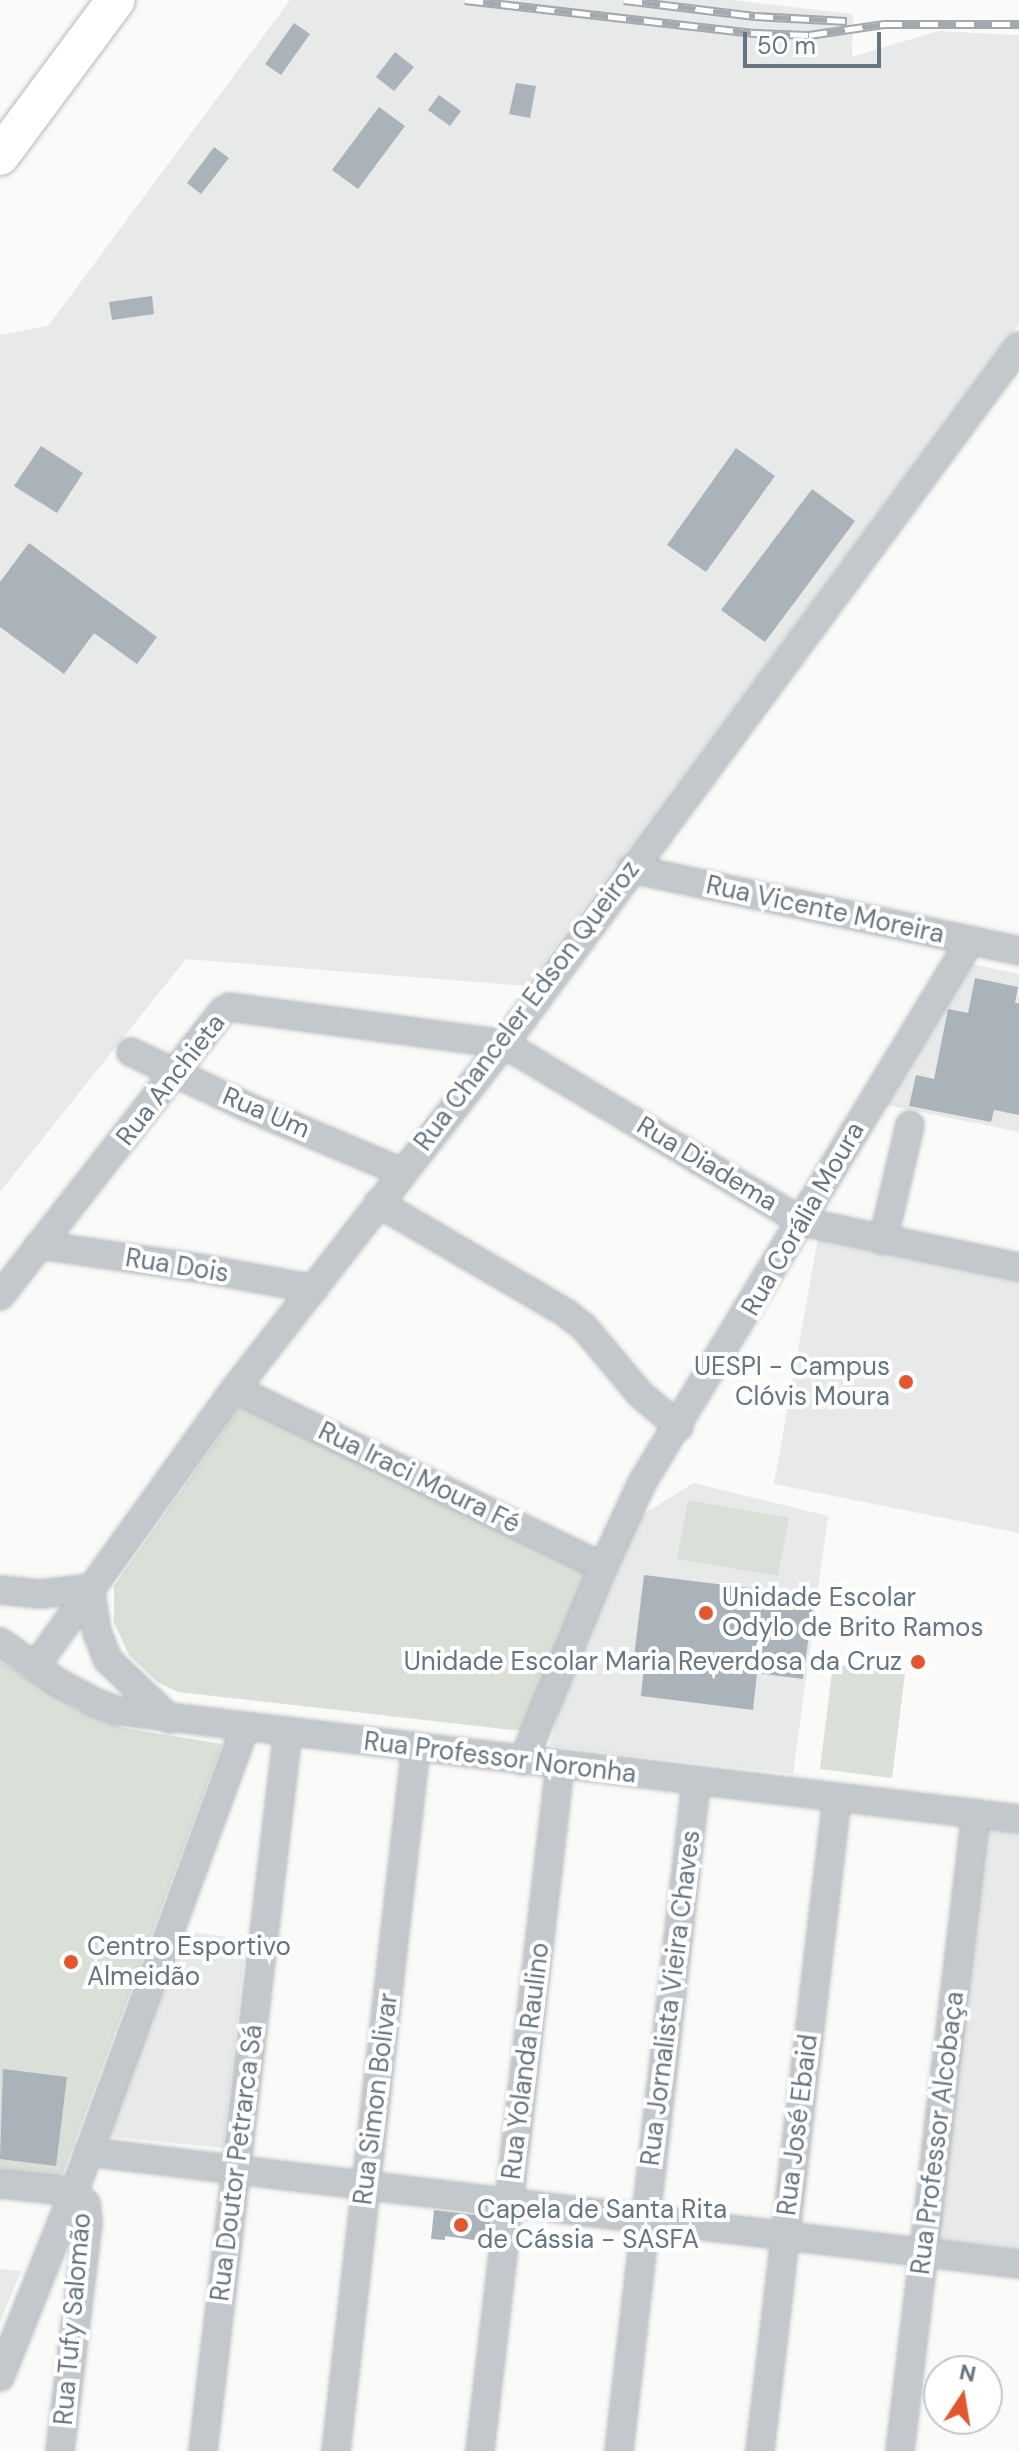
<!DOCTYPE html>
<html>
<head>
<meta charset="utf-8">
<style>
  body { margin:0 }
  #map { position:relative; width:1019px; height:2451px; overflow:hidden; background:#fafaf8; font-family:"DM Sans",sans-serif }
  div>[style] { position:absolute }
  .built>* { inset:0; background:#e8e9e9 }
  .green>* { inset:0; background:#dadfd7 }
  .building>* { inset:0; background:#aab3b9 }
  .roads { filter:drop-shadow(0 0 2px #b4b9bd) drop-shadow(0 0 2px #b4b9bd) }
  .minor>* { height:26px; margin:-13px; padding:0 13px; transform-origin:13px; border-radius:13px; background:#c3c8cc }
  .highway>* { height:38px; margin:-19px; padding:0 19px; transform-origin:19px; border-radius:19px; background:#fff }
  .rail>* { height:9px; margin-top:-4.5px; transform-origin:0; background:repeating-linear-gradient(90deg,#fff 0 18px,#a2aab0 0 36px); box-sizing:border-box; border-block:2px solid #a2aab0 }
  .dots>* { width:22px; height:22px; translate:-50% -50%; box-sizing:border-box; border:4px solid #fff; border-radius:50% }
  span { translate:-50% -50%; white-space:nowrap; text-align:center; line-height:1.15; -webkit-text-stroke:8px #fff; paint-order:stroke }
  .street-label { font-size:26px; color:#657683 }
  .poi-label { font-size:26px; color:#657683 }
  .right { translate:-100% -50%; text-align:right }
  .left { translate:0 -50%; text-align:left }
  .north { position:absolute; left:923px; top:2355px; width:80px; height:80px; box-sizing:border-box; background:#fff; border:2px solid #c1c8cd; border-radius:50%; rotate:12deg; font-size:22px; font-weight:700; line-height:32px; text-align:center; color:#657683 }
  .north::after { content:''; display:block; margin:auto; width:28px; height:36px; background:#e4572e; clip-path:polygon(50% 0,100% 100%,50% 72%,0 100%) }
  .scale { position:absolute; left:743px; top:32px; width:138px; height:36px; box-sizing:border-box; border:4px solid #657683; border-top:0; padding-left:10px; font-size:24px; line-height:28px; white-space:nowrap; color:#657683; -webkit-text-stroke:6px #fff; paint-order:stroke }
</style>
</head>
<body>
<div id="map">
  <div class="built">
    <div style="clip-path:polygon(290px 0,732px 0,853px 14px,852px 57px,938px 31px,1019px 35px,1019px 324px,526px 986px,186px 959px,0 1192px,0 335px,48px 326px)"></div>
    <div style="clip-path:polygon(967px 963px,1019px 974px,1019px 1132px,882px 1104px)"></div>
    <div style="clip-path:polygon(818px 1238px,1019px 1280px,1019px 1533px,774px 1484px)"></div>
    <div style="clip-path:polygon(693px 1483px,828px 1516px,793px 1774px,550px 1746px,560px 1705px,633px 1521px)"></div>
    <div style="clip-path:polygon(987px 1829px,1019px 1833px,1019px 2252px,934px 2241px)"></div>
    <div style="clip-path:polygon(179px 1930px,246px 1940px,223px 2148px,105px 2136px)"></div>
    <div style="clip-path:polygon(0 2269px,21px 2271px,0 2322px)"></div>
  </div>
  <div class="green">
    <div style="clip-path:polygon(241px 1406px,591px 1571px,522px 1731px,178px 1692px,157px 1682px,129px 1655px,114px 1623px,114px 1586px)"></div>
    <div style="clip-path:polygon(688px 1500px,789px 1518px,778px 1576px,677px 1559px)"></div>
    <div style="clip-path:polygon(0 1661px,78px 1710px,124px 1728px,222px 1744px,58px 2187px,0 2180px)"></div>
    <div style="clip-path:polygon(833px 1664px,905px 1673px,892px 1778px,820px 1769px)"></div>
  </div>
  <div class="building">
    <div style="clip-path:polygon(294px 23px,310px 34px,281px 75px,265px 64px)"></div>
    <div style="clip-path:polygon(395px 52px,414px 67px,394px 91px,376px 77px)"></div>
    <div style="clip-path:polygon(516px 83px,536px 86px,530px 118px,509px 114px)"></div>
    <div style="clip-path:polygon(439px 95px,461px 111px,450px 126px,428px 110px)"></div>
    <div style="clip-path:polygon(379px 107px,405px 126px,358px 189px,332px 170px)"></div>
    <div style="clip-path:polygon(214px 147px,229px 158px,201px 194px,187px 183px)"></div>
    <div style="clip-path:polygon(152px 296px,154px 314px,112px 320px,109px 302px)"></div>
    <div style="clip-path:polygon(41px 446px,83px 473px,57px 513px,14px 486px)"></div>
    <div style="clip-path:polygon(736px 448px,775px 476px,706px 572px,667px 545px)"></div>
    <div style="clip-path:polygon(812px 489px,855px 521px,765px 642px,721px 610px)"></div>
    <div style="clip-path:polygon(29px 543px,157px 637px,137px 664px,94px 633px,64px 674px,0 627px,0 582px)"></div>
    <div style="clip-path:polygon(975px 978px,1018px 987px,1015px 1003px,1019px 1003px,1019px 1115px,994px 1110px,991px 1122px,909px 1106px,916px 1075px,934px 1079px,948px 1009px,968px 1013px)"></div>
    <div style="clip-path:polygon(644px 1575px,814px 1596px,803px 1679px,757px 1673px,753px 1710px,641px 1696px,645px 1658px,634px 1657px)"></div>
    <div style="clip-path:polygon(3px 2069px,67px 2077px,56px 2166px,0 2159px)"></div>
    <div style="clip-path:polygon(434px 2210px,491px 2217px,488px 2242px,445px 2236px,445px 2240px,431px 2239px)"></div>
  </div>
  <div class="roads">
    <div class="minor">
      <div style="left:631px;top:869px;width:397px;rotate:11.9deg"></div>
      <div style="left:131px;top:1052px;width:126px;rotate:25.3deg"></div>
      <div style="left:245px;top:1106px;width:170px;rotate:22.8deg"></div>
      <div style="left:378px;top:1203px;width:218px;rotate:30.3deg"></div>
      <div style="left:566px;top:1313px;width:23px;rotate:38deg"></div>
      <div style="left:584px;top:1327px;width:87px;rotate:50.1deg"></div>
      <div style="left:640px;top:1394px;width:51px;rotate:40.2deg"></div>
      <div style="left:883px;top:1240px;width:118px;rotate:-76.8deg"></div>
      <div style="left:39px;top:1245px;width:162px;rotate:8.2deg"></div>
      <div style="left:199px;top:1268px;width:117px;rotate:10.3deg"></div>
      <div style="left:0;top:1296px;width:362px;rotate:-52deg"></div>
      <div style="left:223px;top:1011px;width:8px;rotate:-30deg"></div>
      <div style="left:230px;top:1007px;width:276px;rotate:7.7deg"></div>
      <div style="left:504px;top:1044px;width:348px;rotate:30.8deg"></div>
      <div style="left:803px;top:1222px;width:221px;rotate:11.8deg"></div>
      <div style="left:235px;top:1389px;width:409px;rotate:25.8deg"></div>
      <div style="left:0;top:1590px;width:41px;rotate:5.6deg"></div>
      <div style="left:41px;top:1594px;width:49px;rotate:-7deg"></div>
      <div style="left:90px;top:1588px;width:45px;rotate:81deg"></div>
      <div style="left:97px;top:1632px;width:30px;rotate:69deg"></div>
      <div style="left:108px;top:1660px;width:86px;rotate:43.6deg"></div>
      <div style="left:0;top:1642px;width:72px;rotate:34.8deg"></div>
      <div style="left:59px;top:1683px;width:40px;rotate:28deg"></div>
      <div style="left:94px;top:1702px;width:27px;rotate:20deg"></div>
      <div style="left:119px;top:1711px;width:906px;rotate:6.84deg"></div>
      <div style="left:35px;top:1667px;width:342px;rotate:-54.3deg"></div>
      <div style="left:235px;top:1389px;width:437px;rotate:-52.1deg"></div>
      <div style="left:504px;top:1044px;width:867px;rotate:-53.58deg"></div>
      <div style="left:523px;top:1761px;width:210px;rotate:-67.6deg"></div>
      <div style="left:603px;top:1567px;width:95px;rotate:-65.1deg"></div>
      <div style="left:643px;top:1481px;width:631px;rotate:-58.8deg"></div>
      <div style="left:88px;top:2152px;width:938px;rotate:6.86deg"></div>
      <div style="left:0;top:2184px;width:74px;rotate:6.2deg"></div>
      <div style="left:0;top:2377px;width:199px;rotate:-68.2deg"></div>
      <div style="left:74px;top:2192px;width:496px;rotate:-69.8deg"></div>
      <div style="left:60px;top:2451px;width:231px;rotate:-83deg"></div>
      <div style="left:88px;top:2222px;width:18px;rotate:-96deg"></div>
      <div style="left:86px;top:2204px;width:17px;rotate:-135deg"></div>
      <div style="left:203px;top:2451px;width:725px;rotate:-83.27deg"></div>
      <div style="left:336px;top:2451px;width:709px;rotate:-83.52deg"></div>
      <div style="left:480px;top:2451px;width:690px;rotate:-83.34deg"></div>
      <div style="left:619px;top:2451px;width:672px;rotate:-83.42deg"></div>
      <div style="left:760px;top:2451px;width:658px;rotate:-83.27deg"></div>
      <div style="left:900px;top:2451px;width:642px;rotate:-83.2deg"></div>
    </div>
    <div class="highway">
      <div style="left:0;top:156px;width:194px;rotate:-53.4deg"></div>
    </div>
  </div>
  <div class="rail">
    <div style="left:465px;top:0;width:291px;rotate:6.5deg"></div>
    <div style="left:754px;top:33px;width:55px;rotate:2.1deg"></div>
    <div style="left:809px;top:35px;width:76px;rotate:-8.3deg"></div>
    <div style="left:884px;top:24px;width:135px"></div>
    <div style="left:624px;top:0;width:132px;rotate:7deg"></div>
    <div style="left:755px;top:16px;width:92px;rotate:3.1deg"></div>
  </div>
  <div class="dots">
    <div style="left:906px;top:1382px;background:#e4572e"></div>
    <div style="left:706px;top:1613px;background:#e4572e"></div>
    <div style="left:918px;top:1662px;background:#e4572e"></div>
    <div style="left:71px;top:1962px;background:#e4572e"></div>
    <div style="left:461px;top:2225px;background:#e4572e"></div>
  </div>
  <div class="street-label">
    <span style="left:825px;top:910px;rotate:12deg">Rua Vicente Moreira</span>
    <span style="left:527px;top:1006px;rotate:-53deg">Rua Chanceler Edson Queiroz</span>
    <span style="left:171px;top:1080px;rotate:-52deg">Rua Anchieta</span>
    <span style="left:266px;top:1113px;rotate:23deg">Rua Um</span>
    <span style="left:707px;top:1164px;rotate:31deg">Rua Diadema</span>
    <span style="left:803px;top:1219px;rotate:-60deg">Rua Corália Moura</span>
    <span style="left:177px;top:1266px;rotate:9deg">Rua Dois</span>
    <span style="left:419px;top:1478px;rotate:26deg">Rua Iraci Moura Fé</span>
    <span style="left:500px;top:1758px;rotate:7deg">Rua Professor Noronha</span>
    <span style="left:671px;top:1998px;rotate:-83deg">Rua Jornalista Vieira Chaves</span>
    <span style="left:526px;top:2061px;rotate:-83deg">Rua Yolanda Raulino</span>
    <span style="left:376px;top:2099px;rotate:-83deg">Rua Simon Bolivar</span>
    <span style="left:798px;top:2125px;rotate:-83deg">Rua José Ebaid</span>
    <span style="left:938px;top:2133px;rotate:-83deg">Rua Professor Alcobaça</span>
    <span style="left:237px;top:2163px;rotate:-83deg">Rua Doutor Petrarca Sá</span>
    <span style="left:73px;top:2319px;rotate:-85deg">Rua Tufy Salomão</span>
  </div>
  <div class="poi-label">
    <span class="right" style="left:890px;top:1382px">UESPI - Campus<br>Clóvis Moura</span>
    <span class="left" style="left:722px;top:1613px">Unidade Escolar<br>Odylo de Brito Ramos</span>
    <span class="right" style="left:902px;top:1662px">Unidade Escolar Maria Reverdosa da Cruz</span>
    <span class="left" style="left:87px;top:1962px">Centro Esportivo<br>Almeidão</span>
    <span class="left" style="left:477px;top:2225px">Capela de Santa Rita<br>de Cássia - SASFA</span>
  </div>
  <div class="north">N</div>
  <div class="scale">50 m</div>
</div>
</body>
</html>
